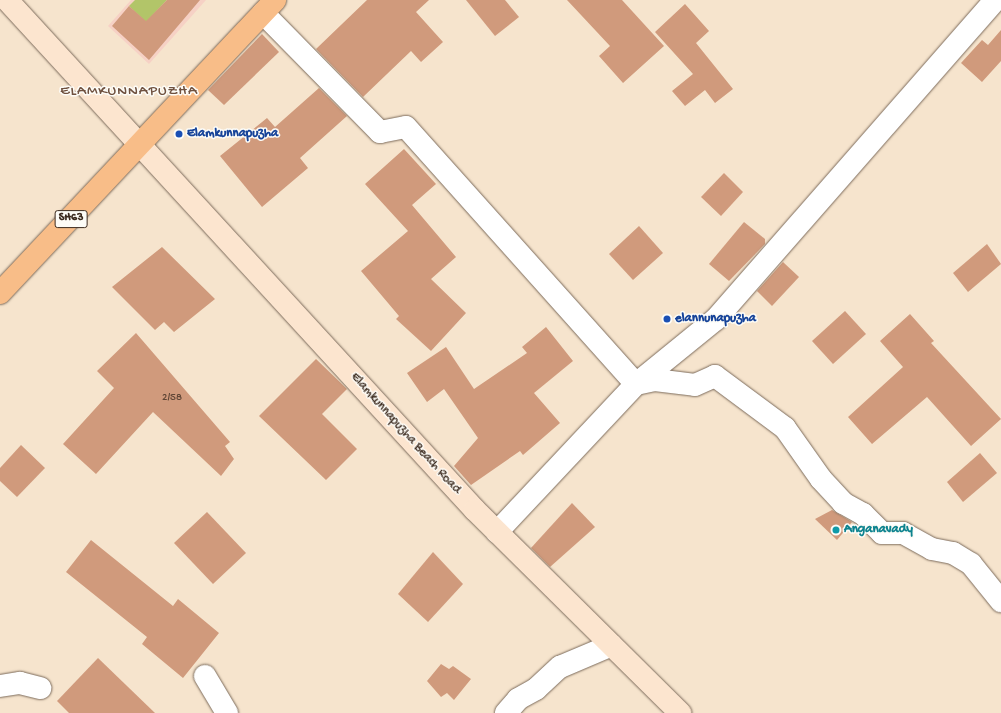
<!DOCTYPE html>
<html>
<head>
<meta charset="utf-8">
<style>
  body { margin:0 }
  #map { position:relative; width:1001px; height:713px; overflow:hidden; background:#f6e4cd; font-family:"Gochi Hand",sans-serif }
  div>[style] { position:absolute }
  .built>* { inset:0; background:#f6d1c5 }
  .green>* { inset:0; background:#b2c569 }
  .building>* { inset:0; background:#d09a7c }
  .roads { filter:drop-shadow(0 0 1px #7c6b5b) drop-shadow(0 0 1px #7c6b5b) }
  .minor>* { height:22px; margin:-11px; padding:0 11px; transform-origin:11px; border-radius:11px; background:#fff }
  .secondary>* { height:22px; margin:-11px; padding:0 11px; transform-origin:11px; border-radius:11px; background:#fce5cf }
  .primary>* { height:22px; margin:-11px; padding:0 11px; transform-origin:11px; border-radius:11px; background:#f8bd88 }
  .dots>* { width:11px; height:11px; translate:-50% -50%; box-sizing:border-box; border:2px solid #fdfcf7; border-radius:50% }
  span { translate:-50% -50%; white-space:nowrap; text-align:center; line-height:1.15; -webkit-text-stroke:3px #fdfcf7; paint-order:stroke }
  .number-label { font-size:11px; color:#604636 }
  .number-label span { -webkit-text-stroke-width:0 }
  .shield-label span { padding:1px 3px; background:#fdfcf7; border:1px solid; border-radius:3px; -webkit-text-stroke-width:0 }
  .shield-label { font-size:12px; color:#3b2a1e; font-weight:700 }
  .transit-label { font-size:13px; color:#164399; font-weight:700 }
  .left { translate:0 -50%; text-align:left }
  .street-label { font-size:13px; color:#3b2a1e }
  .culture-label { font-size:13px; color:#0d838f; font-weight:700 }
  .quarter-label { font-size:15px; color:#6f513f; letter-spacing:1px }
</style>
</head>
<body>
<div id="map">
  <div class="built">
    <div style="clip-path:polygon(131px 0,206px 0,149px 64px,108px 26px)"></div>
  </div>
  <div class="green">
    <div style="clip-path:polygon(135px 0,167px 0,146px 22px,129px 6px)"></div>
  </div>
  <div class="building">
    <div style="clip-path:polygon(167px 0,200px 0,149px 60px,112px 26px,129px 6px,146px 21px)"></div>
    <div style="clip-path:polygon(367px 0,429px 0,416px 12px,443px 42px,421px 62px,411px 51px,363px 97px,316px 49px)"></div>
    <div style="clip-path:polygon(466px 0,505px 0,519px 17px,495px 36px)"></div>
    <div style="clip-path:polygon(567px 0,622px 0,664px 46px,623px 83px,599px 56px,610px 46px)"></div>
    <div style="clip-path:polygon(685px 4px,709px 31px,696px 43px,733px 89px,715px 103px,705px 90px,685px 106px,672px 91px,693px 74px,655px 32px)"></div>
    <div style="clip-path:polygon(1001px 30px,1001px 61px,982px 82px,961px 63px,982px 40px,988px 45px)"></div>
    <div style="clip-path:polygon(262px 34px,279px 52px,224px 105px,208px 90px)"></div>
    <div style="clip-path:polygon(319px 88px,347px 116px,300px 158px,308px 168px,262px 207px,220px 156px,267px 118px,275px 127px)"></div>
    <div style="clip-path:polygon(404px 149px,436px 184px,412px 205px,456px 257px,431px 279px,466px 313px,431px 351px,396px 319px,399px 316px,361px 271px,408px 231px,365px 184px)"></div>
    <div style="clip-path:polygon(724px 173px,743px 192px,721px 216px,701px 197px)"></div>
    <div style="clip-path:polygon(744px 222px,765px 239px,765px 244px,729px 281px,709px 264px)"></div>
    <div style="clip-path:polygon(639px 226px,663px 253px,633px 280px,609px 254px)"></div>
    <div style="clip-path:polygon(987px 244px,1001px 264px,968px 292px,953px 273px)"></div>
    <div style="clip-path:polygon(162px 247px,215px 299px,174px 332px,164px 322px,155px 330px,112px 287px)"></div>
    <div style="clip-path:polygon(783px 262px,799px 277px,772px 306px,757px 291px)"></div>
    <div style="clip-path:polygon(845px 311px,866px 334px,833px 364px,812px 341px)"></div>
    <div style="clip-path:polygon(910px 314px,934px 341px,931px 343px,1001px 419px,971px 446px,927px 397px,872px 444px,848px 417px,903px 367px,880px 341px)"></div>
    <div style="clip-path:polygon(546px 327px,573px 361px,534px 393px,560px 423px,523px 455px,520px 451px,471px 485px,454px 466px,478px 438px,444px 389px,427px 402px,407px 373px,446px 347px,474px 389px,527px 353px,522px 347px)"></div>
    <div style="clip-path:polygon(136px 333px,230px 442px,225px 446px,234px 459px,221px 476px,153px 412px,96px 474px,63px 444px,114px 388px,97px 371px)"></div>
    <div style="clip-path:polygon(316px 359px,347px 389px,322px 414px,357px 449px,326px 480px,259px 416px)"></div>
    <div style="clip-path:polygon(21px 445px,45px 468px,17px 497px,0 481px,0 468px)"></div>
    <div style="clip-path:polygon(980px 453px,997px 473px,963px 502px,947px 482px)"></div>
    <div style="clip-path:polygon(572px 503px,595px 527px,550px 567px,531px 548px)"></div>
    <div style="clip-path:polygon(832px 510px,852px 522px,837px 540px,815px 519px)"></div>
    <div style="clip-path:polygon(207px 512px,246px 553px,213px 584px,174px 543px)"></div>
    <div style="clip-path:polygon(91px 540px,173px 606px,178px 599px,219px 633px,183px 678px,142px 644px,147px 637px,66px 572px)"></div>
    <div style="clip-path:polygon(433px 552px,463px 584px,428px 622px,398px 594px)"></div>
    <div style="clip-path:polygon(98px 658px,155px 713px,69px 713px,57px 701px)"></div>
    <div style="clip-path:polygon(441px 664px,449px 669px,453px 666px,471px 679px,454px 700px,447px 693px,441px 697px,427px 681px)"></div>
  </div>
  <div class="roads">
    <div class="minor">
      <div style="left:263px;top:13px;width:167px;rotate:45.5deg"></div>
      <div style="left:380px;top:132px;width:26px;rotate:-11deg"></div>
      <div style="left:406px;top:127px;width:345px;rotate:48.2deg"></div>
      <div style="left:636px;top:384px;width:19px;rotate:-12deg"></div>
      <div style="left:655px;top:380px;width:40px;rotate:7.1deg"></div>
      <div style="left:695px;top:385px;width:22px;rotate:-24deg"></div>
      <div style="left:715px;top:376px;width:87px;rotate:36.6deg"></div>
      <div style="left:785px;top:428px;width:62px;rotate:54.8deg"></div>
      <div style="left:821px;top:479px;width:33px;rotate:47deg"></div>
      <div style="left:843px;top:503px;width:23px;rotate:29deg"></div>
      <div style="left:863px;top:514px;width:27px;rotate:45deg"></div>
      <div style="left:882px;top:533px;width:21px"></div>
      <div style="left:903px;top:533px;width:33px;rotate:29deg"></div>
      <div style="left:932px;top:549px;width:21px;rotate:11deg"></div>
      <div style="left:953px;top:553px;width:21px;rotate:31deg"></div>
      <div style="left:971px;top:564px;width:48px;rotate:51deg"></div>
      <div style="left:497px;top:532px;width:203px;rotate:-46.8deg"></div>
      <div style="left:636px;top:384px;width:103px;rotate:-39.1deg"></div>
      <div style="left:716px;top:319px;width:424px;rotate:-48.8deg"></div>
      <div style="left:205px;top:676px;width:43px;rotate:59.3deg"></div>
      <div style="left:0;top:686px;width:20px;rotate:-9deg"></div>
      <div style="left:20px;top:683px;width:21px;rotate:14deg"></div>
      <div style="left:506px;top:713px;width:18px;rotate:-49deg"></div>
      <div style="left:518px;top:699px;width:21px;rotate:-29deg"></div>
      <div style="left:536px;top:689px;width:33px;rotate:-43deg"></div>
      <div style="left:560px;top:667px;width:56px;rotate:-22.9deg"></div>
    </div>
    <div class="secondary">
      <div style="left:7px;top:0;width:692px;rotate:47.46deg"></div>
      <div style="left:475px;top:510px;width:289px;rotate:44.7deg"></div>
    </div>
    <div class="primary">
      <div style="left:0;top:293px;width:402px;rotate:-46.8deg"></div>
    </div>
  </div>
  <div class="dots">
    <div style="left:179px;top:134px;background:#1a4fb4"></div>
    <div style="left:667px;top:319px;background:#1a4fb4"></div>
    <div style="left:836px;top:530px;background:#0f9aa8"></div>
  </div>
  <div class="number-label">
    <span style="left:172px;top:398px">2/58</span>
  </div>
  <div class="shield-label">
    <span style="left:71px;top:219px">SH63</span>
  </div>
  <div class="transit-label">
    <span class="left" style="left:187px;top:134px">Elamkunnapuzha</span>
    <span class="left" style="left:675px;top:319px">elannunapuzha</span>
  </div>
  <div class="street-label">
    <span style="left:405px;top:434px;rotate:48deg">Elamkunnapuzha Beach Road</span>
  </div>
  <div class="culture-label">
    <span class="left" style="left:844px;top:530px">Anganavady</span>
  </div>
  <div class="quarter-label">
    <span style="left:129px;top:92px">ELAMKUNNAPUZHA</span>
  </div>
</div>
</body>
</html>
